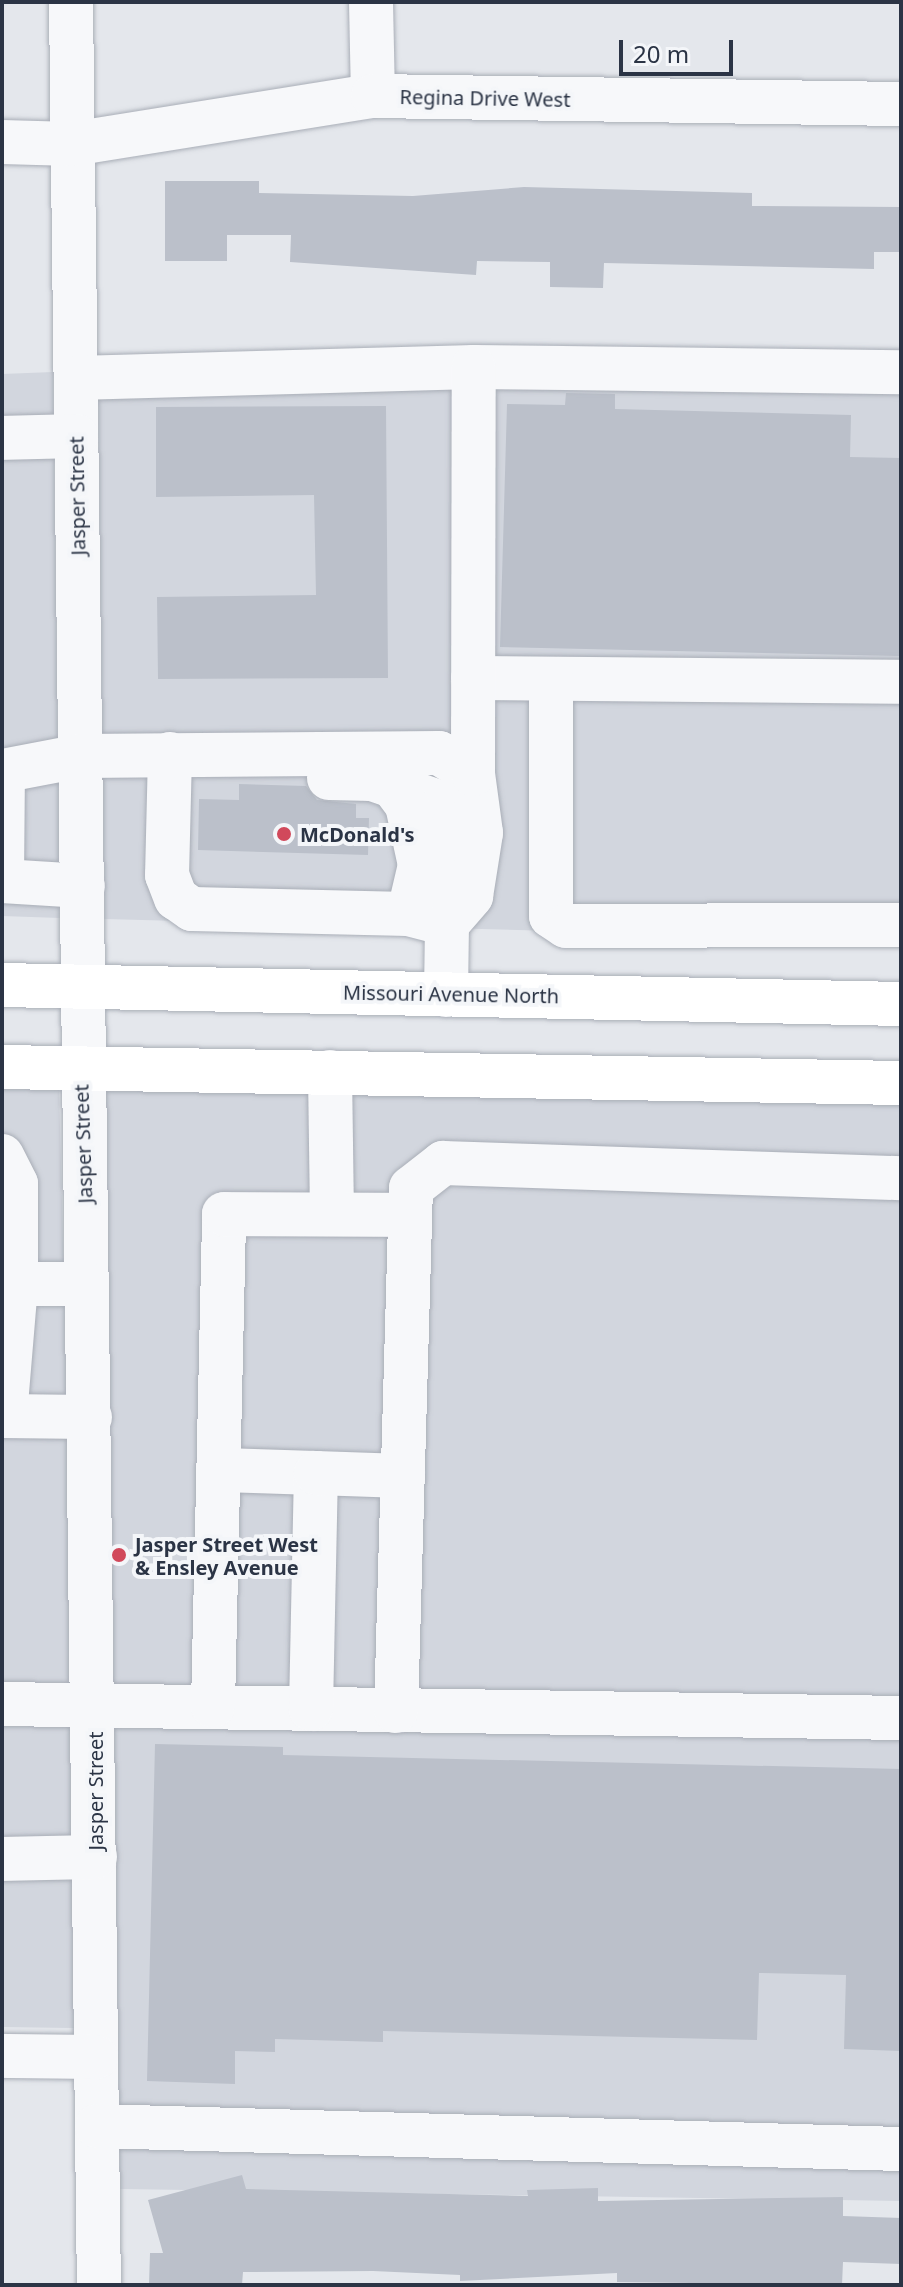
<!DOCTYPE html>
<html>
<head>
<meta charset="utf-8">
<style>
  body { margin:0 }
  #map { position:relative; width:903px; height:2287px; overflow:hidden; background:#e4e7ec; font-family:"Noto Sans",sans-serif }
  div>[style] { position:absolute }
  .built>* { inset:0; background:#d2d6de }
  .building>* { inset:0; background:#bbc0ca }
  .roads { filter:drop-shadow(0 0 2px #a9aeb7) drop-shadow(0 0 2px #a9aeb7) }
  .minor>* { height:44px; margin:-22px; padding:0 22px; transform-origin:22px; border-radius:22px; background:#f7f8fa }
  .major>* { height:44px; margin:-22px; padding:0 22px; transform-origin:22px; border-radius:22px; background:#fff }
  .dots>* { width:22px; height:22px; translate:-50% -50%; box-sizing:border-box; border:4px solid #f4f6f9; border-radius:50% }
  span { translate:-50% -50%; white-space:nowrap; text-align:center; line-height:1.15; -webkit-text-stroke:8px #f4f6f9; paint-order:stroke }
  .street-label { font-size:20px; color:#2b3445 }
  .poi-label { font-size:20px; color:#2b3445; font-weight:700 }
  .left { translate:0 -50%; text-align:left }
  .frame { position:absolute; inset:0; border:4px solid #2b3445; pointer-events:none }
  .scale { position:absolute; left:619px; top:40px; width:114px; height:36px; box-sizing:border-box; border:4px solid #2b3445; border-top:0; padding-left:10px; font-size:24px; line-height:28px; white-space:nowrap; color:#2b3445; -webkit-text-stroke:6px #f4f6f9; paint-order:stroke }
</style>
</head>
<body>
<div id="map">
  <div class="built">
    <div style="clip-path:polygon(901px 360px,901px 940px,104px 919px,98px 371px)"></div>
    <div style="clip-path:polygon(53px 372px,60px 918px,2px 916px,2px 374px)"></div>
    <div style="clip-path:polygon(2px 1086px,59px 1088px,67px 1397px,2px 1396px)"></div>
    <div style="clip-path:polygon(104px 1089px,901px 1102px,901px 2201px,120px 2189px)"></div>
    <div style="clip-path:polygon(2px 1436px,68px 1436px,74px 2028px,2px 2027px)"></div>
  </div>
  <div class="building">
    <div style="clip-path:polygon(165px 181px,259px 181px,259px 193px,413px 196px,524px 187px,752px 193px,752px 206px,901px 207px,901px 252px,874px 252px,874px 269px,604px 263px,603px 288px,550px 287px,550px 262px,477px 261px,476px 275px,290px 262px,291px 235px,227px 235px,227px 261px,165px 261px)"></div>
    <div style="clip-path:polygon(566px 393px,615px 394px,615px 409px,851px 415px,850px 457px,901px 458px,901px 656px,500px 647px,507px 404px,565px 405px)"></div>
    <div style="clip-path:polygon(386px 406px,388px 678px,158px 679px,157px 597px,316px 595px,314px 495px,156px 497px,156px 407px)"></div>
    <div style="clip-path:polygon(239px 784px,306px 786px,317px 800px,356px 804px,356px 818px,369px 818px,368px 855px,198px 850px,199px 799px,239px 800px)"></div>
    <div style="clip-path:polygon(155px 1744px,283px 1747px,283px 1755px,901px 1769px,901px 2051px,844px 2049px,846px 1975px,759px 1973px,757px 2040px,383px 2031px,383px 2042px,275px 2039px,275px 2052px,235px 2051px,235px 2084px,147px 2081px)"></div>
    <div style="clip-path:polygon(242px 2175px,246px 2189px,528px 2196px,527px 2190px,598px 2188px,598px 2201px,843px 2197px,843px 2216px,901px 2218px,901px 2264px,843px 2262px,842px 2285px,617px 2282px,617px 2273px,460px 2281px,460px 2275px,373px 2271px,243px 2272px,242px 2285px,149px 2285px,150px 2253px,163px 2253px,148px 2200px)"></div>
  </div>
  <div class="roads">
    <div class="minor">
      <div style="left:71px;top:2px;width:2283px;rotate:89.3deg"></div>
      <div style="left:371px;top:2px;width:94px;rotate:88.8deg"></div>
      <div style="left:2px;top:142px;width:70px;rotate:1.6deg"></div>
      <div style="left:72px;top:144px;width:305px;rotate:-9.1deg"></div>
      <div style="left:373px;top:96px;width:528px;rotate:0.87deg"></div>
      <div style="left:76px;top:378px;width:398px;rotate:-1.6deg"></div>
      <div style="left:474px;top:367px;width:427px;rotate:0.7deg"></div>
      <div style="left:2px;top:438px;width:74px;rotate:-1.5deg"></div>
      <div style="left:473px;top:678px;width:428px;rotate:0.5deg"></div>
      <div style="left:551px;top:679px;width:237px;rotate:90deg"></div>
      <div style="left:551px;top:916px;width:18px;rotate:34deg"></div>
      <div style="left:566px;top:926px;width:335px;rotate:-0.2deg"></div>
      <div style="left:170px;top:754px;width:121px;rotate:91.4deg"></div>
      <div style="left:167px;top:875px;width:25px;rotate:69deg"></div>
      <div style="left:176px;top:898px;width:19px;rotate:35deg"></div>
      <div style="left:192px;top:909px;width:216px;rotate:1.3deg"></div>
      <div style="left:408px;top:914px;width:40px;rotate:14.4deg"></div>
      <div style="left:2px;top:771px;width:80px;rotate:-10.8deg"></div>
      <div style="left:81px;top:756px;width:358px;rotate:-0.5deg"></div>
      <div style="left:439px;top:753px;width:40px;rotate:32deg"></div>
      <div style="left:329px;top:778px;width:43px;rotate:1.3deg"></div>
      <div style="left:372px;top:779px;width:77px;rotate:18.9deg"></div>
      <div style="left:445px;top:804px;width:20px;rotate:60deg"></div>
      <div style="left:455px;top:821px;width:34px;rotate:92deg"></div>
      <div style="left:454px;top:855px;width:50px;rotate:134.2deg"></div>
      <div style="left:392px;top:785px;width:25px;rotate:53deg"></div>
      <div style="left:407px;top:805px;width:61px;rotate:77.8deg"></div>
      <div style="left:420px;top:865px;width:48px;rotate:103.2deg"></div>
      <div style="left:2px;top:881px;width:110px;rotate:-89.5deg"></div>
      <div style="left:2px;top:881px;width:81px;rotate:3.5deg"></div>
      <div style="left:446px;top:995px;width:71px;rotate:-89.2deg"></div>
      <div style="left:447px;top:924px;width:37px;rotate:-49deg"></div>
      <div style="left:471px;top:896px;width:64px;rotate:-81deg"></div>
      <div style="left:481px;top:833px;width:60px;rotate:-97.7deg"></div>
      <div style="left:473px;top:774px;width:407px;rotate:-89.9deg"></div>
      <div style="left:330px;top:1072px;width:140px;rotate:89.2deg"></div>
      <div style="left:2px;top:1156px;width:31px;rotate:63deg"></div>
      <div style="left:16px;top:1184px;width:100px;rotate:90deg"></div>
      <div style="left:16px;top:1284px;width:71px"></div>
      <div style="left:2px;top:1416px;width:88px;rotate:0.7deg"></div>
      <div style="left:5px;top:1416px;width:132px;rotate:-85.2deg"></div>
      <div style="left:222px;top:1470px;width:94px;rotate:1.8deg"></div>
      <div style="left:2px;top:1704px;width:899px;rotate:0.89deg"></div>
      <div style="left:213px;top:1706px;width:492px;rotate:-88.7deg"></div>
      <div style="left:224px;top:1214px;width:186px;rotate:0.3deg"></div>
      <div style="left:311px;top:1709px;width:236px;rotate:-88.8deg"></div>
      <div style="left:316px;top:1473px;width:87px;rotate:2deg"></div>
      <div style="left:396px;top:1711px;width:523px;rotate:-88.36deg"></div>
      <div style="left:411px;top:1188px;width:41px;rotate:-38deg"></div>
      <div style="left:443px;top:1163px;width:458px;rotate:1.9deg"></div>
      <div style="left:2px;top:1859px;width:93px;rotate:-1.2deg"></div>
      <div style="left:2px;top:2056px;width:94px;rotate:0.6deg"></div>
      <div style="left:97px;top:2126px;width:804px;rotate:1.64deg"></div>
    </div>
    <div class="major">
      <div style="left:2px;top:985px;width:899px;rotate:1.21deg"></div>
      <div style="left:2px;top:1067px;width:899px;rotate:1.02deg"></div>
    </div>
  </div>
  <div class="dots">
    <div style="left:284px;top:834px;background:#d1495b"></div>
    <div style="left:119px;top:1555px;background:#d1495b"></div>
  </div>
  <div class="street-label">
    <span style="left:485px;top:98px;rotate:1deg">Regina Drive West</span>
    <span style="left:77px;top:496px;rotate:-91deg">Jasper Street</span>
    <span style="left:451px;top:994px;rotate:1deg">Missouri Avenue North</span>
    <span style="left:83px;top:1144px;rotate:-92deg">Jasper Street</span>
    <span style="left:95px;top:1791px;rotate:-90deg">Jasper Street</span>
  </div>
  <div class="poi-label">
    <span class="left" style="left:300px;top:834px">McDonald's</span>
    <span class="left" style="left:135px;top:1556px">Jasper Street West<br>&amp; Ensley Avenue</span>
  </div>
  <div class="frame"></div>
  <div class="scale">20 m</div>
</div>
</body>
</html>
